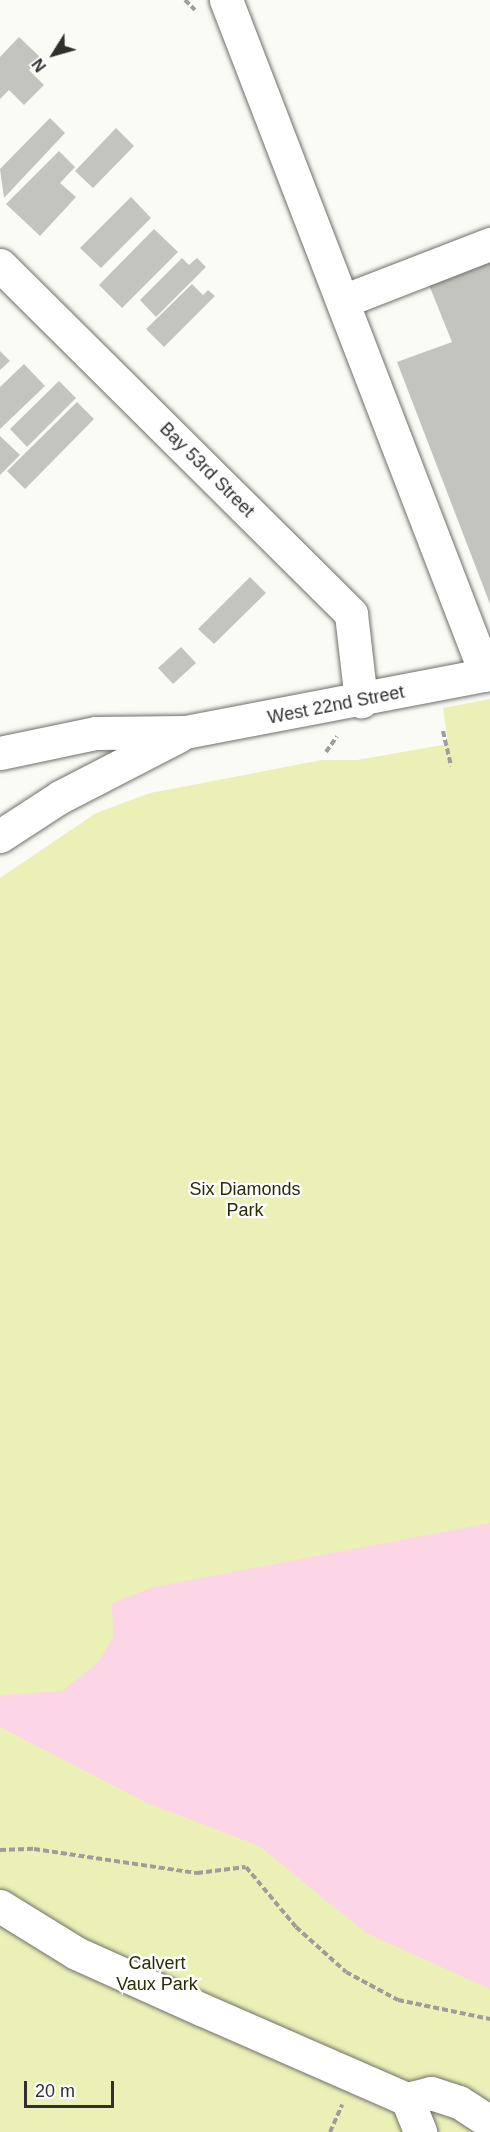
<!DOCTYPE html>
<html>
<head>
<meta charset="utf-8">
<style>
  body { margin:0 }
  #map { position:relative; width:490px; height:2132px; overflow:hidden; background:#fafbf5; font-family:Helvetica,sans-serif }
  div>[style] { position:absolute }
  .green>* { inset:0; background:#ebf1b6 }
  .water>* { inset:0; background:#fcd6e7 }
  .building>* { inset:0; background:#c3c4be }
  .path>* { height:4px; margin-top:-2px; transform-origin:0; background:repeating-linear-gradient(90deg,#9d9e99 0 6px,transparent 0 9px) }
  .roads { filter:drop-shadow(0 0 2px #70706b) drop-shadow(0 0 2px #70706b) }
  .minor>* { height:33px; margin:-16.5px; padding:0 16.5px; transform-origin:16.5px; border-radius:16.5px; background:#fff }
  span { translate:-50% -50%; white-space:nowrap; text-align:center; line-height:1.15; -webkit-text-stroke:4.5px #fff; paint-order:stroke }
  .street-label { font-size:18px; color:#30312e }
  .park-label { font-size:18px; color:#2a2c03 }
  .north { position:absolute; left:24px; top:24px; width:60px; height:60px; -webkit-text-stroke:4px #fff; paint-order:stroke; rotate:233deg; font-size:16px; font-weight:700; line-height:24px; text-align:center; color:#30312e }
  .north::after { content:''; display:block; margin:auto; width:21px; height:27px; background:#30312e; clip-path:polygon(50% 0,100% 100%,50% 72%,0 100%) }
  .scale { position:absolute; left:24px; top:2081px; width:90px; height:27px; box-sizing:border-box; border:3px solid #30312e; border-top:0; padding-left:8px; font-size:18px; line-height:21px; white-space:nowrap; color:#30312e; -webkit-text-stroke:4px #fff; paint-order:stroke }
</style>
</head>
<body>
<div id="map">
  <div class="green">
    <div style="clip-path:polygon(490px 699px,490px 2132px,0 2132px,0 878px,96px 813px,150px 793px,322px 760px,357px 760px,448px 744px,443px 708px)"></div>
  </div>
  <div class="water">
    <div style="clip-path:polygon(490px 1523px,490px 1989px,366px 1933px,259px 1846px,147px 1803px,0 1727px,0 1695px,62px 1691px,98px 1662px,113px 1637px,112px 1603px,153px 1587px)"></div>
  </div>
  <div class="building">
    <div style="clip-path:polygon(19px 37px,41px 58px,29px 70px,44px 85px,24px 105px,9px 90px,0 99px,0 57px)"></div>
    <div style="clip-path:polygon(50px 118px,65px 133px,4px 198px,0 169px)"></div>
    <div style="clip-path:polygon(116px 128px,134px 146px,93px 188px,75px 171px)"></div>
    <div style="clip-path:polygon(59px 151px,75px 167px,60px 183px,76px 197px,40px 236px,6px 204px)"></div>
    <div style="clip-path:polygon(131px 197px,151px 218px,101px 268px,80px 248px)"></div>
    <div style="clip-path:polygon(154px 229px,178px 252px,122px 308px,99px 285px)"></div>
    <div style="clip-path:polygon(490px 249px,490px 604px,397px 362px,452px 342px,425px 275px)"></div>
    <div style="clip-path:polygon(182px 258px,189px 265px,197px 258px,206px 267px,156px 317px,140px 300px)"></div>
    <div style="clip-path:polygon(192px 284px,203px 295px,208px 290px,215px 296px,164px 347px,146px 329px)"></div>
    <div style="clip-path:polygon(0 351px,10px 361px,0 370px)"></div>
    <div style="clip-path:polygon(24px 364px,45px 386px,0 429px,0 387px)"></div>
    <div style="clip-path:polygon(59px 381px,76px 398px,27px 447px,10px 429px)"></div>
    <div style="clip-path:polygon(77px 402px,94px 419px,25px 489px,7px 471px)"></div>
    <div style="clip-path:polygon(0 436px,20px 455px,0 475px)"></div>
    <div style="clip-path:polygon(250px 577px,266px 593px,214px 644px,198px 629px)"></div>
    <div style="clip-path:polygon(181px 647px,196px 663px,173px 684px,158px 668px)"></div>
  </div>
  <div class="path">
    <div style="left:185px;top:0;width:14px;rotate:45deg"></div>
    <div style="left:443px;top:731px;width:36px;rotate:77deg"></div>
    <div style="left:326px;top:752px;width:19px;rotate:-55deg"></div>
    <div style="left:0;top:1850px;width:34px;rotate:-2deg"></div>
    <div style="left:34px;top:1849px;width:165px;rotate:8.4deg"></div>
    <div style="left:197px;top:1873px;width:49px;rotate:-7deg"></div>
    <div style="left:246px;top:1867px;width:78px;rotate:50.2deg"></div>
    <div style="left:296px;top:1927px;width:67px;rotate:42deg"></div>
    <div style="left:346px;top:1972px;width:59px;rotate:28.3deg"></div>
    <div style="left:398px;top:2000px;width:94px;rotate:11.7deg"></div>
    <div style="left:330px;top:2132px;width:30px;rotate:-66deg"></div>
  </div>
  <div class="roads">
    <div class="minor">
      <div style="left:226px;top:0;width:723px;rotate:68.93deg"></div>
      <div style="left:0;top:265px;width:495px;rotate:44.8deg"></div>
      <div style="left:351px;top:614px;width:88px;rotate:83.4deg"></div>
      <div style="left:343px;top:301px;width:158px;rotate:-21.2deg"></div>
      <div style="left:0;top:753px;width:98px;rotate:-11.8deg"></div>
      <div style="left:96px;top:733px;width:89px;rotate:-0.6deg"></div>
      <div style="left:185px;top:732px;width:310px;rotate:-10.8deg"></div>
      <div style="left:0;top:836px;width:72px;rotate:-33deg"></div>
      <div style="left:60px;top:797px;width:133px;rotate:-27.3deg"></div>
      <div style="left:0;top:1906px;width:89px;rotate:31.7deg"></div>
      <div style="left:76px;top:1953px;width:139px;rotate:24.2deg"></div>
      <div style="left:203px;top:2010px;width:223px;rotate:23.6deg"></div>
      <div style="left:407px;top:2099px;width:25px;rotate:-14deg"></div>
      <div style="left:431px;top:2093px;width:29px;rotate:18deg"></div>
      <div style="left:459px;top:2102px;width:37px;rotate:33deg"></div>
      <div style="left:407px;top:2099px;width:35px;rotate:68deg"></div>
    </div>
  </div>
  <div class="street-label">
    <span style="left:207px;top:470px;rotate:45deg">Bay 53rd Street</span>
    <span style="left:336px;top:705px;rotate:-11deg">West 22nd Street</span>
  </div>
  <div class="park-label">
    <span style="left:245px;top:1200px">Six Diamonds<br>Park</span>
    <span style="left:157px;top:1974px">Calvert<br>Vaux Park</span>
  </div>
  <div class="north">N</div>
  <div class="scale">20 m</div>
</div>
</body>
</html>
